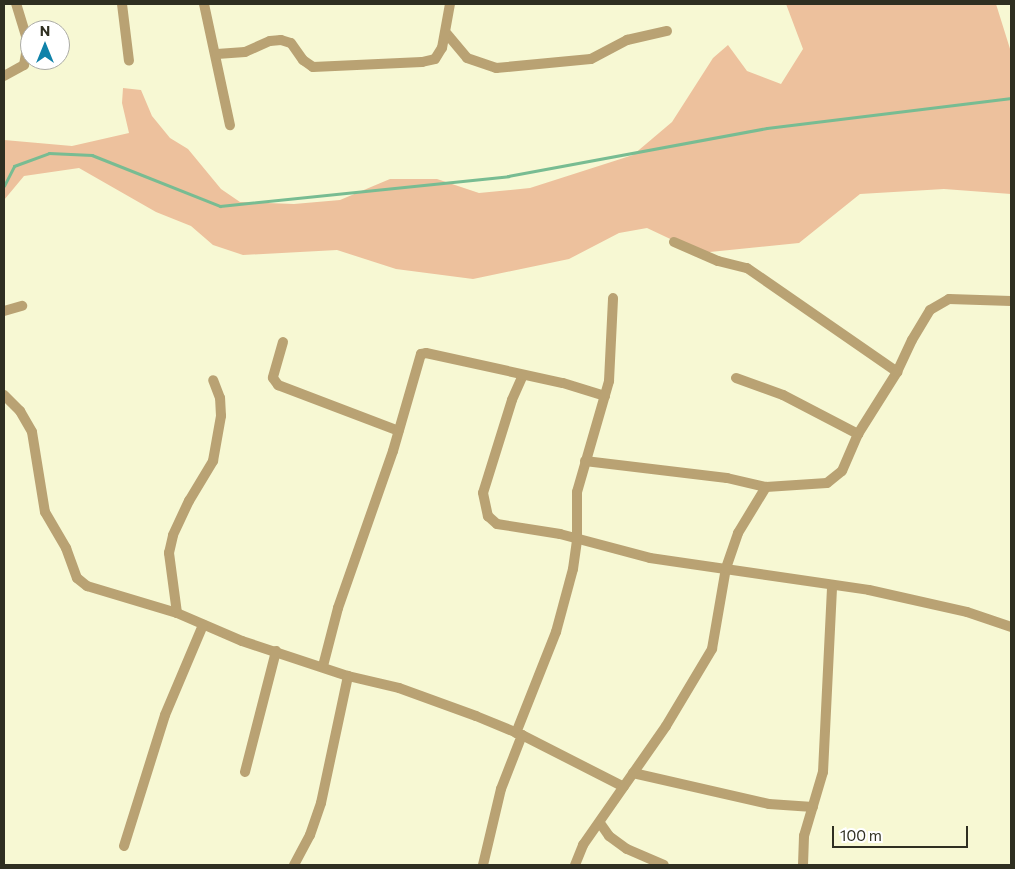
<!DOCTYPE html>
<html>
<head>
<meta charset="utf-8">
<style>
  body { margin:0 }
  #map { position:relative; width:1015px; height:869px; overflow:hidden; background:#f7f8d3; font-family:Commissioner,sans-serif }
  div>[style] { position:absolute }
  .green>* { inset:0; background:#edc19d }
  .stream>* { height:2.5px; margin:-1.25px; padding:0 1.25px; transform-origin:1.25px; border-radius:1.25px; background:#78bc92 }
  .minor>* { height:10px; margin:-5px; padding:0 5px; transform-origin:5px; border-radius:5px; background:#b9a273 }
  span { translate:-50% -50%; white-space:nowrap; text-align:center; line-height:1.15; -webkit-text-stroke:5px #fff; paint-order:stroke }
  .frame { position:absolute; inset:0; border:5px solid #2f2f21; pointer-events:none }
  .north { position:absolute; left:20px; top:20px; width:50px; height:50px; box-sizing:border-box; background:#fff; border:1px solid #acaca6; border-radius:50%; rotate:0deg; font-size:14px; font-weight:700; line-height:20px; text-align:center; color:#2f2f21 }
  .north::after { content:''; display:block; margin:auto; width:18px; height:22px; background:#0f82a9; clip-path:polygon(50% 0,100% 100%,50% 72%,0 100%) }
  .scale { position:absolute; left:832px; top:826px; width:136px; height:22px; box-sizing:border-box; border:2px solid #2f2f21; border-top:0; padding-left:6px; font-size:15px; line-height:18px; white-space:nowrap; color:#2f2f21; -webkit-text-stroke:4px #fff; paint-order:stroke }
</style>
</head>
<body>
<div id="map">
  <div class="green">
    <div style="clip-path:polygon(786px 4px,996px 4px,1011px 52px,1011px 194px,944px 189px,860px 194px,799px 243px,700px 253px,647px 228px,619px 233px,569px 259px,473px 279px,396px 269px,337px 250px,243px 255px,213px 245px,191px 226px,156px 212px,79px 168px,24px 176px,4px 200px,4px 140px,72px 146px,129px 133px,122px 103px,123px 88px,141px 90px,152px 116px,170px 138px,188px 149px,221px 189px,240px 202px,294px 204px,340px 200px,390px 179px,437px 179px,479px 193px,530px 188px,633px 155px,672px 122px,713px 58px,728px 45px,747px 71px,781px 84px,803px 49px)"></div>
  </div>
  <div class="stream">
    <div style="left:4px;top:186px;width:22px;rotate:-63deg"></div>
    <div style="left:14px;top:166px;width:37px;rotate:-20deg"></div>
    <div style="left:49px;top:153px;width:43px;rotate:2.7deg"></div>
    <div style="left:92px;top:155px;width:138px;rotate:21.7deg"></div>
    <div style="left:220px;top:206px;width:290px;rotate:-5.9deg"></div>
    <div style="left:508px;top:176px;width:263px;rotate:-10.5deg"></div>
    <div style="left:767px;top:128px;width:246px;rotate:-7deg"></div>
  </div>
  <div class="minor">
    <div style="left:122px;top:4px;width:57px;rotate:83deg"></div>
    <div style="left:204px;top:4px;width:124px;rotate:77.9deg"></div>
    <div style="left:447px;top:34px;width:31px;rotate:50deg"></div>
    <div style="left:467px;top:58px;width:31px;rotate:19deg"></div>
    <div style="left:496px;top:68px;width:95px;rotate:-5.4deg"></div>
    <div style="left:591px;top:59px;width:41px;rotate:-27.8deg"></div>
    <div style="left:627px;top:40px;width:41px;rotate:-12.7deg"></div>
    <div style="left:217px;top:54px;width:28px;rotate:-4deg"></div>
    <div style="left:245px;top:52px;width:27px;rotate:-24deg"></div>
    <div style="left:270px;top:41px;width:11px;rotate:-5deg"></div>
    <div style="left:281px;top:40px;width:10px;rotate:17deg"></div>
    <div style="left:291px;top:43px;width:21px;rotate:55deg"></div>
    <div style="left:303px;top:60px;width:12px;rotate:35deg"></div>
    <div style="left:313px;top:67px;width:109px;rotate:-2.6deg"></div>
    <div style="left:422px;top:62px;width:13px;rotate:-13deg"></div>
    <div style="left:435px;top:59px;width:13px;rotate:-58deg"></div>
    <div style="left:442px;top:48px;width:45px;rotate:-79.7deg"></div>
    <div style="left:4px;top:76px;width:23px;rotate:-29deg"></div>
    <div style="left:24px;top:65px;width:11px;rotate:-80deg"></div>
    <div style="left:26px;top:54px;width:18px;rotate:-90deg"></div>
    <div style="left:26px;top:36px;width:34px;rotate:-107deg"></div>
    <div style="left:674px;top:242px;width:48px;rotate:23.4deg"></div>
    <div style="left:718px;top:261px;width:30px;rotate:14deg"></div>
    <div style="left:747px;top:268px;width:183px;rotate:34.7deg"></div>
    <div style="left:4px;top:311px;width:19px;rotate:-16deg"></div>
    <div style="left:283px;top:342px;width:37px;rotate:106deg"></div>
    <div style="left:273px;top:378px;width:9px;rotate:54deg"></div>
    <div style="left:278px;top:385px;width:129px;rotate:20.8deg"></div>
    <div style="left:523px;top:375px;width:27px;rotate:114deg"></div>
    <div style="left:512px;top:400px;width:97px;rotate:107.3deg"></div>
    <div style="left:483px;top:493px;width:24px;rotate:78deg"></div>
    <div style="left:488px;top:516px;width:12px;rotate:42deg"></div>
    <div style="left:497px;top:524px;width:64px;rotate:9deg"></div>
    <div style="left:560px;top:534px;width:93px;rotate:14.9deg"></div>
    <div style="left:650px;top:558px;width:221px;rotate:8.3deg"></div>
    <div style="left:869px;top:590px;width:100px;rotate:12.7deg"></div>
    <div style="left:967px;top:612px;width:46px;rotate:18.8deg"></div>
    <div style="left:736px;top:378px;width:50px;rotate:19.9deg"></div>
    <div style="left:783px;top:395px;width:85px;rotate:27.5deg"></div>
    <div style="left:4px;top:395px;width:23px;rotate:45deg"></div>
    <div style="left:20px;top:411px;width:24px;rotate:60deg"></div>
    <div style="left:32px;top:432px;width:81px;rotate:80.8deg"></div>
    <div style="left:45px;top:512px;width:42px;rotate:59.7deg"></div>
    <div style="left:66px;top:548px;width:32px;rotate:70deg"></div>
    <div style="left:77px;top:578px;width:13px;rotate:39deg"></div>
    <div style="left:87px;top:586px;width:94px;rotate:16.7deg"></div>
    <div style="left:177px;top:613px;width:71px;rotate:23.3deg"></div>
    <div style="left:242px;top:641px;width:112px;rotate:18.3deg"></div>
    <div style="left:348px;top:676px;width:52px;rotate:13.2deg"></div>
    <div style="left:399px;top:688px;width:82px;rotate:20deg"></div>
    <div style="left:476px;top:716px;width:50px;rotate:22.4deg"></div>
    <div style="left:522px;top:735px;width:114px;rotate:27deg"></div>
    <div style="left:585px;top:461px;width:143px;rotate:6.8deg"></div>
    <div style="left:727px;top:478px;width:40px;rotate:13deg"></div>
    <div style="left:766px;top:487px;width:61px;rotate:-3.8deg"></div>
    <div style="left:827px;top:483px;width:19px;rotate:-39deg"></div>
    <div style="left:842px;top:471px;width:40px;rotate:-66.6deg"></div>
    <div style="left:858px;top:434px;width:73px;rotate:-57.8deg"></div>
    <div style="left:897px;top:372px;width:35px;rotate:-65deg"></div>
    <div style="left:912px;top:340px;width:35px;rotate:-59deg"></div>
    <div style="left:930px;top:310px;width:22px;rotate:-30deg"></div>
    <div style="left:949px;top:299px;width:62px;rotate:1.8deg"></div>
    <div style="left:177px;top:613px;width:61px;rotate:-97.6deg"></div>
    <div style="left:169px;top:553px;width:18px;rotate:-77deg"></div>
    <div style="left:173px;top:535px;width:38px;rotate:-65deg"></div>
    <div style="left:189px;top:501px;width:47px;rotate:-59deg"></div>
    <div style="left:213px;top:461px;width:46px;rotate:-79.9deg"></div>
    <div style="left:221px;top:416px;width:18px;rotate:-93deg"></div>
    <div style="left:220px;top:398px;width:19px;rotate:-111deg"></div>
    <div style="left:323px;top:666px;width:60px;rotate:-75.5deg"></div>
    <div style="left:338px;top:608px;width:166px;rotate:-70.7deg"></div>
    <div style="left:393px;top:451px;width:101px;rotate:-73.9deg"></div>
    <div style="left:421px;top:354px;width:5px;rotate:-11deg"></div>
    <div style="left:426px;top:353px;width:140px;rotate:12.4deg"></div>
    <div style="left:563px;top:383px;width:44px;rotate:17.2deg"></div>
    <div style="left:516px;top:733px;width:109px;rotate:-68.4deg"></div>
    <div style="left:556px;top:632px;width:65px;rotate:-74.9deg"></div>
    <div style="left:573px;top:569px;width:30px;rotate:-82deg"></div>
    <div style="left:577px;top:539px;width:47px;rotate:-90deg"></div>
    <div style="left:577px;top:492px;width:116px;rotate:-73.9deg"></div>
    <div style="left:609px;top:381px;width:83px;rotate:-87.2deg"></div>
    <div style="left:245px;top:772px;width:125px;rotate:-75.6deg"></div>
    <div style="left:633px;top:773px;width:139px;rotate:12.8deg"></div>
    <div style="left:769px;top:804px;width:44px;rotate:3.9deg"></div>
    <div style="left:600px;top:823px;width:16px;rotate:55deg"></div>
    <div style="left:609px;top:836px;width:22px;rotate:36deg"></div>
    <div style="left:627px;top:849px;width:40px;rotate:23.4deg"></div>
    <div style="left:124px;top:846px;width:137px;rotate:-72.6deg"></div>
    <div style="left:165px;top:715px;width:98px;rotate:-67.1deg"></div>
    <div style="left:294px;top:865px;width:34px;rotate:-62deg"></div>
    <div style="left:310px;top:835px;width:34px;rotate:-71deg"></div>
    <div style="left:321px;top:803px;width:130px;rotate:-78deg"></div>
    <div style="left:483px;top:865px;width:78px;rotate:-76.7deg"></div>
    <div style="left:501px;top:789px;width:58px;rotate:-68.7deg"></div>
    <div style="left:575px;top:865px;width:22px;rotate:-68deg"></div>
    <div style="left:583px;top:845px;width:145px;rotate:-55.1deg"></div>
    <div style="left:666px;top:726px;width:90px;rotate:-59.1deg"></div>
    <div style="left:712px;top:649px;width:82px;rotate:-80.2deg"></div>
    <div style="left:726px;top:568px;width:37px;rotate:-71deg"></div>
    <div style="left:738px;top:533px;width:54px;rotate:-58.7deg"></div>
    <div style="left:803px;top:865px;width:29px;rotate:-88deg"></div>
    <div style="left:804px;top:836px;width:67px;rotate:-73.5deg"></div>
    <div style="left:823px;top:772px;width:187px;rotate:-87.2deg"></div>
  </div>
  <div class="frame"></div>
  <div class="north">N</div>
  <div class="scale">100 m</div>
</div>
</body>
</html>
